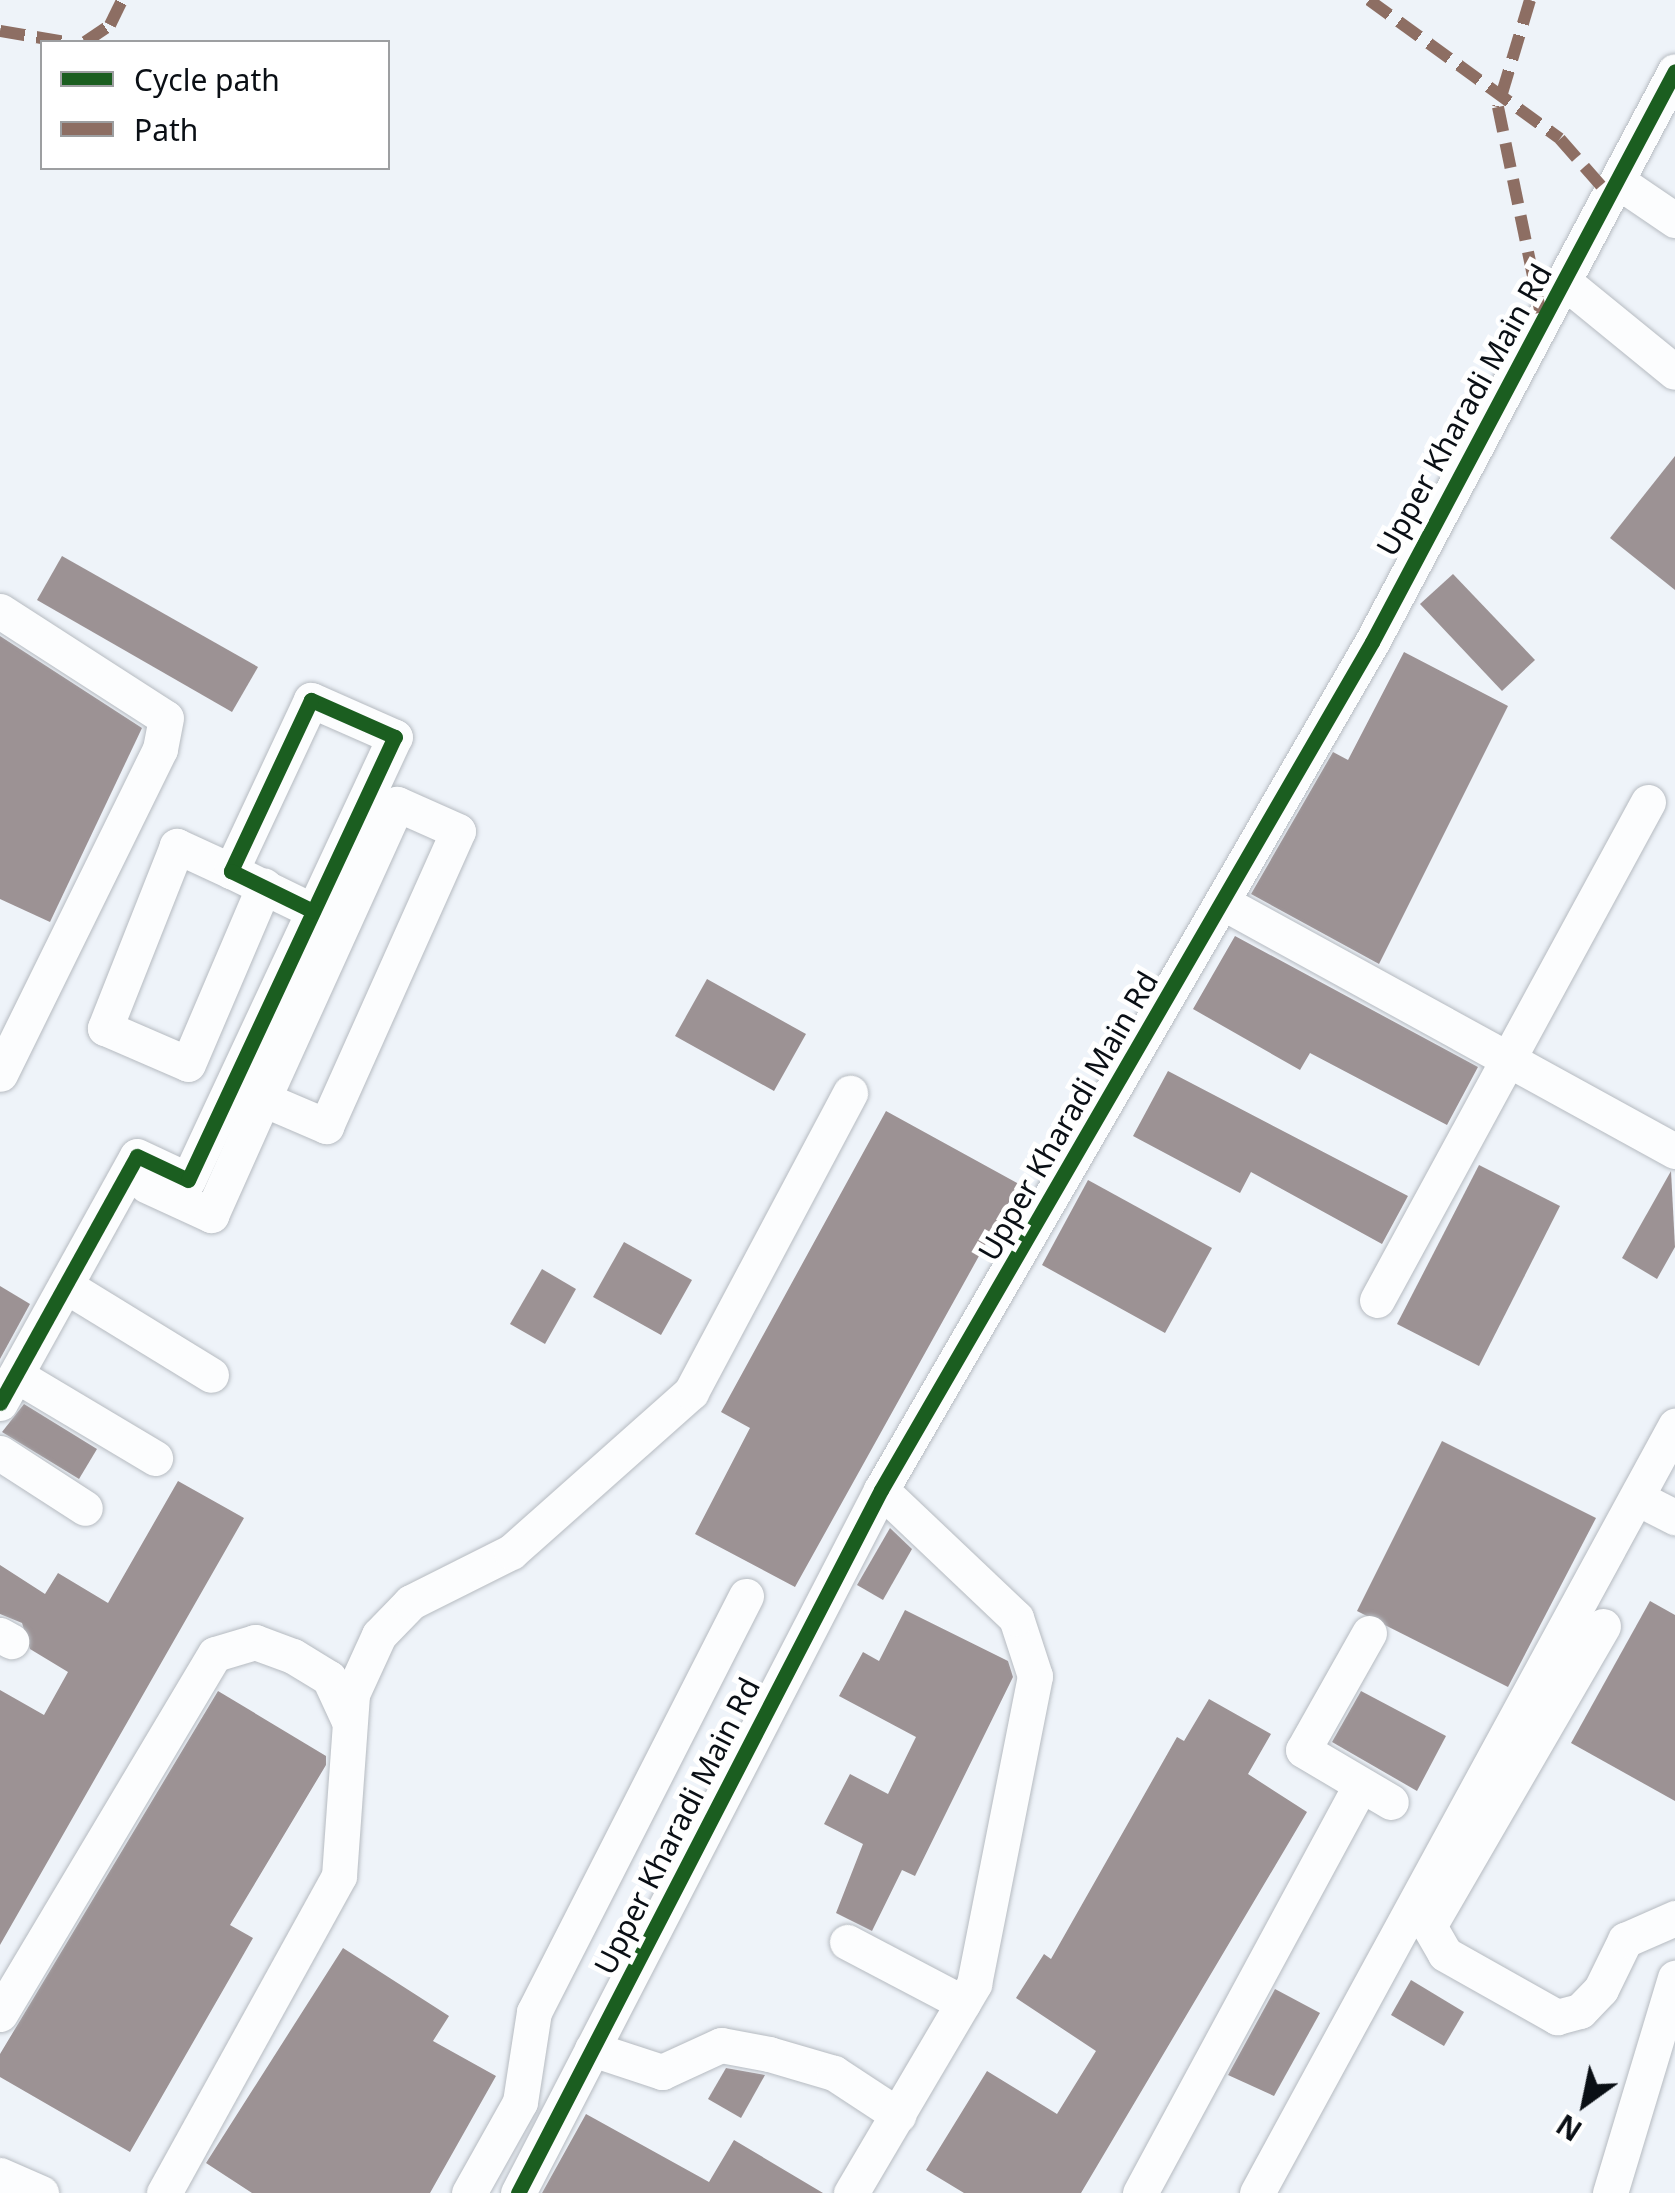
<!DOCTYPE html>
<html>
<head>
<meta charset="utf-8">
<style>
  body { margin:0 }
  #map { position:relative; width:1675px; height:2193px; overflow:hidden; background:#eef3f9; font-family:"Noto Sans",sans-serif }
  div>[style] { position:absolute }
  .building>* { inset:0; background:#9c9294 }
  .roads { filter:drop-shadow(0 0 2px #b6bbc1) drop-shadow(0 0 2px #b6bbc1) }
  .minor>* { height:35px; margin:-17.5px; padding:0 17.5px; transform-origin:17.5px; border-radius:17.5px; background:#fcfdfe }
  .quiet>* { height:12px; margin-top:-6px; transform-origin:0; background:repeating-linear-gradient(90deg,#8d6e63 0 25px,transparent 0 37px) }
  .cycleway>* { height:15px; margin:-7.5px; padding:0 7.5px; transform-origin:7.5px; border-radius:7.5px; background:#1b5e20 }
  span { translate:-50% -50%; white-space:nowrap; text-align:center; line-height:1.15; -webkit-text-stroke:10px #fff; paint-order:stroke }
  .street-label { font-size:30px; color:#0a0f15 }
  .legend { position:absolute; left:40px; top:40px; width:350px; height:130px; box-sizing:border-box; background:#fff; border:2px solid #9d9fa1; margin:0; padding:12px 18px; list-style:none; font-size:30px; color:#0a0f15 }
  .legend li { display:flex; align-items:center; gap:20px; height:50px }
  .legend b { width:50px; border:2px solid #9d9fa1 }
  .north { position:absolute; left:1535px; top:2053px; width:100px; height:100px; -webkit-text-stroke:8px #fff; paint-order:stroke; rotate:213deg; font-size:28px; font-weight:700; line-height:40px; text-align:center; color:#0a0f15 }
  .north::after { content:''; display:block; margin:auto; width:35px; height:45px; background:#0a0f15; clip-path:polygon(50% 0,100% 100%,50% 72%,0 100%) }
</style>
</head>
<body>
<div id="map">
  <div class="building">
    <div style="clip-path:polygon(1675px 456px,1675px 590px,1610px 538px)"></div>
    <div style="clip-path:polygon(62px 556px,258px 667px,232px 712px,37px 600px)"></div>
    <div style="clip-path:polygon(1453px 574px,1535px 660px,1502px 691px,1420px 604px)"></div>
    <div style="clip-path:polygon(0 636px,142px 728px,50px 922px,0 899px)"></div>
    <div style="clip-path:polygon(1404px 652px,1508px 706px,1379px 964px,1251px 894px,1333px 752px,1348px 760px)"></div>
    <div style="clip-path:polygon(1235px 936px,1478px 1067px,1447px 1125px,1310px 1053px,1300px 1070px,1193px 1009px)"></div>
    <div style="clip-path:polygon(707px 979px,806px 1034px,774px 1091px,675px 1036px)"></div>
    <div style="clip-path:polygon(1168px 1071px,1408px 1196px,1382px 1244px,1251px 1172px,1240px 1193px,1133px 1136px)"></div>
    <div style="clip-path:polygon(886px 1111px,1019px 1184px,795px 1587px,695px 1534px,750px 1428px,721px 1412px)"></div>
    <div style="clip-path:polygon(1479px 1165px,1560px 1206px,1479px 1366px,1397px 1324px)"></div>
    <div style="clip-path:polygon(1671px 1171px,1675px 1247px,1657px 1279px,1622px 1258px)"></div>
    <div style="clip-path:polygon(1088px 1180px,1212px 1248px,1165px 1333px,1042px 1265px)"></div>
    <div style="clip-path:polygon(624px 1242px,692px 1280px,661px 1335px,593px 1297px)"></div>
    <div style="clip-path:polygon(542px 1269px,576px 1289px,545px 1344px,510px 1324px)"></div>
    <div style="clip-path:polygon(0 1286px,30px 1304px,0 1359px)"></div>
    <div style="clip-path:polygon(24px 1404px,97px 1449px,79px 1479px,2px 1432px)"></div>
    <div style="clip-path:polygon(1442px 1441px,1596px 1518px,1508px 1687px,1357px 1611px)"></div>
    <div style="clip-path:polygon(178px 1481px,244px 1518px,0 1945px,0 1690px,44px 1715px,68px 1672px,30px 1649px,22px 1623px,0 1614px,0 1565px,45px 1594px,58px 1573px,108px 1603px)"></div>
    <div style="clip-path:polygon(890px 1528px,912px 1549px,883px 1600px,857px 1585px)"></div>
    <div style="clip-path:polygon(1650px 1601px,1675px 1615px,1675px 1801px,1571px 1743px)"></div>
    <div style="clip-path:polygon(905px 1610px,1008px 1661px,1013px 1677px,915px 1876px,902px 1870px,872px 1931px,836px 1913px,863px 1844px,824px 1824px,850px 1774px,888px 1794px,916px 1737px,839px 1696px,863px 1652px,879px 1661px)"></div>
    <div style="clip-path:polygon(218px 1691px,326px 1756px,326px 1765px,230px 1925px,253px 1938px,130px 2152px,0 2077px,0 2054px)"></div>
    <div style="clip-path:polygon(1361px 1691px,1446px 1736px,1417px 1791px,1332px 1742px)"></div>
    <div style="clip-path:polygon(1209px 1699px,1271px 1734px,1248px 1774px,1307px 1812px,1081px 2193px,964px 2193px,926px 2170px,987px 2071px,1057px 2114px,1096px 2051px,1016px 1998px,1044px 1954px,1051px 1959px,1177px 1737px,1184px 1741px)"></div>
    <div style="clip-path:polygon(343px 1948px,449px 2016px,433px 2041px,496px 2076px,430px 2193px,252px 2193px,206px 2163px)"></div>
    <div style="clip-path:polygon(1411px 1980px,1464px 2012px,1444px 2046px,1391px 2015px)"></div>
    <div style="clip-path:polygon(1275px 1989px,1320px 2013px,1274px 2096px,1228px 2075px)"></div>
    <div style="clip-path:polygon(726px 2068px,765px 2075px,741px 2118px,708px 2099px)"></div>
    <div style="clip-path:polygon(586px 2114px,709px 2182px,734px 2140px,823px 2193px,542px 2193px)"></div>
  </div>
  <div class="roads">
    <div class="minor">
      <div style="left:1619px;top:182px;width:68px;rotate:34.2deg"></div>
      <div style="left:1567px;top:284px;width:139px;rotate:39.2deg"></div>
      <div style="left:0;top:611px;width:197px;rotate:32.8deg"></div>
      <div style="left:166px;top:718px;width:32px;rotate:101deg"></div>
      <div style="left:160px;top:749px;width:362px;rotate:116.2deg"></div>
      <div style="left:231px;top:871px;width:60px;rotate:-155.2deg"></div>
      <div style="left:177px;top:846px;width:196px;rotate:111.6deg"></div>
      <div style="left:105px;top:1028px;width:90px;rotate:23.4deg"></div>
      <div style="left:188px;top:1064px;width:194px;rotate:-66.9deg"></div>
      <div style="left:1222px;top:902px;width:517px;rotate:28.8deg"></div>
      <div style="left:146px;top:1185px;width:72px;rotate:24.8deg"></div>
      <div style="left:211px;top:1215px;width:127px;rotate:-65.9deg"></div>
      <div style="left:263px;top:1099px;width:69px;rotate:23.2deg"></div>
      <div style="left:326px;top:1126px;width:323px;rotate:-65.9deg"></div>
      <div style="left:458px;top:831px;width:67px;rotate:-156.1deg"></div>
      <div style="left:397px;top:804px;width:324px;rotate:114.4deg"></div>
      <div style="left:66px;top:1286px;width:170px;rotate:31.5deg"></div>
      <div style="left:1377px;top:1300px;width:567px;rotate:-61.45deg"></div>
      <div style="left:16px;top:1375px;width:162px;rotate:30.8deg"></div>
      <div style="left:0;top:1403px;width:282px;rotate:-61deg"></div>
      <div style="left:137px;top:1156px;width:56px;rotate:25.2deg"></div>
      <div style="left:188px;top:1180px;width:489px;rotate:-65deg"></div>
      <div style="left:395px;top:737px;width:92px;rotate:-156.2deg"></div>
      <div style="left:311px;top:700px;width:189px;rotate:115.1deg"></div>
      <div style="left:231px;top:871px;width:91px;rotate:26deg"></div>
      <div style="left:0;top:1453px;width:101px;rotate:32.9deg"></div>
      <div style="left:1653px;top:1506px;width:25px;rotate:27deg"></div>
      <div style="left:1603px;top:1626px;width:347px;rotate:120.1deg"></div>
      <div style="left:1429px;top:1926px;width:32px;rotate:60deg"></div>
      <div style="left:1445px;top:1954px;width:129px;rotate:29.4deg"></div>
      <div style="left:1557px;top:2017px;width:24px;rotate:-15deg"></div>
      <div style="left:1580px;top:2011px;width:30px;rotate:-46deg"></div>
      <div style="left:1601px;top:1989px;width:55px;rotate:-63.9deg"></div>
      <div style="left:1625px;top:1940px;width:55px;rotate:-23.7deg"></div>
      <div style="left:1369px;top:1633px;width:134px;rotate:119.4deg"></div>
      <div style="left:1303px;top:1750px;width:102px;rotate:30.6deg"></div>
      <div style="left:0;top:1635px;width:13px;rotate:29deg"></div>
      <div style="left:847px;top:1942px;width:131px;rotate:27.7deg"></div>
      <div style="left:0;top:2014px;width:419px;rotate:-59.2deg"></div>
      <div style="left:215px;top:1654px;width:42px;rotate:-16.7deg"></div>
      <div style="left:255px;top:1642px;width:40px;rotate:20.2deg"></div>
      <div style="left:293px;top:1656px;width:42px;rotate:31.4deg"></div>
      <div style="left:329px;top:1678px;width:45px;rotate:65.1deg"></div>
      <div style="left:592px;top:2049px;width:74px;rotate:18.2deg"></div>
      <div style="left:662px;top:2072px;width:65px;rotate:-24.6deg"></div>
      <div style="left:721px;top:2045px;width:49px;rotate:10.6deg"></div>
      <div style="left:769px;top:2054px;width:68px;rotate:16.3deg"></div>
      <div style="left:834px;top:2073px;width:77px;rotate:33.3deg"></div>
      <div style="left:0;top:2175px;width:45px;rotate:23.7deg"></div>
      <div style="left:164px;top:2193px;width:362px;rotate:-61.1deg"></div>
      <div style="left:339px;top:1876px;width:182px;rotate:-85.9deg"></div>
      <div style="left:352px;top:1694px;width:65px;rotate:-65.4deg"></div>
      <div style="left:379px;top:1635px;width:46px;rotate:-45.9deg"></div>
      <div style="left:411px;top:1602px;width:112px;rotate:-26.6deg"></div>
      <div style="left:511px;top:1552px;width:241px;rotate:-41.6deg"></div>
      <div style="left:691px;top:1392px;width:339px;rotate:-62deg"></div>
      <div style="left:469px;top:2193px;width:104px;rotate:-60.7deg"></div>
      <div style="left:520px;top:2102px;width:91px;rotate:-81.2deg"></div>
      <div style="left:534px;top:2012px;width:467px;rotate:-63deg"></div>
      <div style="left:518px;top:2193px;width:791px;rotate:-62.69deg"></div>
      <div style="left:881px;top:1490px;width:980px;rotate:-59.93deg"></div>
      <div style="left:1372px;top:642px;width:646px;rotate:-62.05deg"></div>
      <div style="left:851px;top:2193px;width:243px;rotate:-59.5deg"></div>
      <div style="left:974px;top:1984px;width:314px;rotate:-78.8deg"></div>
      <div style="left:1035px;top:1676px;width:61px;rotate:-108.1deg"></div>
      <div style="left:1016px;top:1618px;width:186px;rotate:-136.5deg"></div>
      <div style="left:1140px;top:2193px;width:464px;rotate:-61.6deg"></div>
      <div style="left:1257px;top:2193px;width:874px;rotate:-61.41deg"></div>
      <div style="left:1610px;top:2193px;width:225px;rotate:-73.2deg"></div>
    </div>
  </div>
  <div class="quiet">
    <div style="left:1369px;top:0;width:236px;rotate:36deg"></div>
    <div style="left:1560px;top:139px;width:77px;rotate:48.7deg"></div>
    <div style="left:1530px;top:0;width:112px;rotate:106.7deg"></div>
    <div style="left:1498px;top:107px;width:217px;rotate:78.3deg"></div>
    <div style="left:0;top:31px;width:66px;rotate:9.6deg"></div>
    <div style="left:85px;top:42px;width:30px;rotate:-34deg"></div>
    <div style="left:110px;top:25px;width:28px;rotate:-64deg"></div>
  </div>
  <div class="cycleway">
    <div style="left:0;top:1403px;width:282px;rotate:-61deg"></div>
    <div style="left:137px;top:1156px;width:56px;rotate:25.2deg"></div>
    <div style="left:188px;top:1180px;width:489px;rotate:-65deg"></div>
    <div style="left:395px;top:737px;width:92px;rotate:-156.2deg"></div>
    <div style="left:311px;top:700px;width:189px;rotate:115.1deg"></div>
    <div style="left:231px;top:871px;width:91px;rotate:26deg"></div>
    <div style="left:518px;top:2193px;width:791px;rotate:-62.69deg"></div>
    <div style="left:881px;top:1490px;width:980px;rotate:-59.93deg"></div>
    <div style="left:1372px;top:642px;width:646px;rotate:-62.05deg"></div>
  </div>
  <div class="street-label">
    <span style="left:1464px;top:410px;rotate:-61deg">Upper Kharadi Main Rd</span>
    <span style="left:1068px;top:1116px;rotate:-60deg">Upper Kharadi Main Rd</span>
    <span style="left:677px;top:1826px;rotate:-63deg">Upper Kharadi Main Rd</span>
  </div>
  <ul class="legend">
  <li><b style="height:12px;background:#1b5e20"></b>Cycle path</li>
  <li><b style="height:12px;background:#8d6e63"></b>Path</li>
  </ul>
  <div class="north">N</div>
</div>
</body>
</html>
